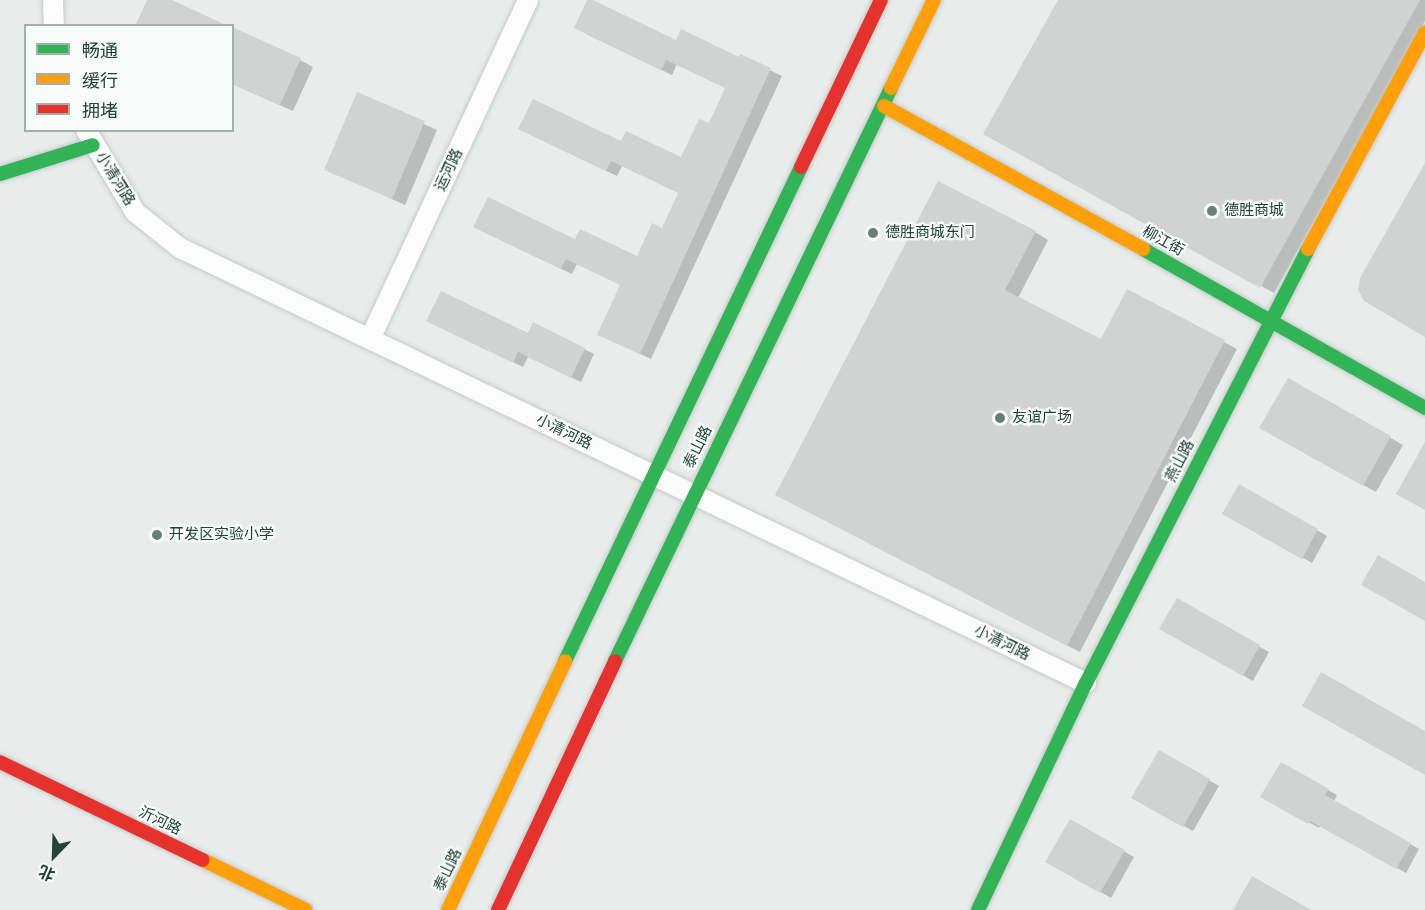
<!DOCTYPE html>
<html>
<head>
<meta charset="utf-8">
<style>
  body { margin:0 }
  #map { position:relative; width:1425px; height:910px; overflow:hidden; background:#e8edeb; font-family:"Work Sans","Noto Sans SC",sans-serif }
  div>[style] { position:absolute }
  .shadow>* { inset:0; background:#0003 }
  .building>* { inset:0; background:#cfd4d2 }
  .roads { filter:drop-shadow(0 0 2px #c5cac8) drop-shadow(0 0 2px #c5cac8) }
  .street>* { height:20px; margin:-10px; padding:0 10px; transform-origin:10px; border-radius:10px; background:#fcfcfc }
  .fast>* { height:14px; margin:-7px; padding:0 7px; transform-origin:7px; border-radius:7px; background:#30b455 }
  .slow>* { height:14px; margin:-7px; padding:0 7px; transform-origin:7px; border-radius:7px; background:#ff9f0a }
  .jam>* { height:14px; margin:-7px; padding:0 7px; transform-origin:7px; border-radius:7px; background:#e5322d }
  .dots>* { width:16px; height:16px; translate:-50% -50%; box-sizing:border-box; border:3px solid #f7fbf9; border-radius:50% }
  span { translate:-50% -50%; white-space:nowrap; text-align:center; line-height:1.15; -webkit-text-stroke:4.5px #f7fbf9; paint-order:stroke }
  .street-label { font-size:15px; color:#24423a }
  .poi-label { font-size:15px; color:#24423a }
  .left { translate:0 -50%; text-align:left }
  .legend { position:absolute; left:24px; top:24px; width:210px; height:108px; box-sizing:border-box; background:#f7fbf9; border:2px solid #a3b1ad; margin:0; padding:8px 10px; list-style:none; font-size:18px; color:#24423a }
  .legend li { display:flex; align-items:center; gap:12px; height:30px }
  .legend b { width:30px; border:2px solid #a3b1ad }
  .north { position:absolute; left:24px; top:826px; width:60px; height:60px; -webkit-text-stroke:4px #f7fbf9; paint-order:stroke; rotate:203deg; font-size:16px; font-weight:700; line-height:24px; text-align:center; color:#24423a }
  .north::after { content:''; display:block; margin:auto; width:21px; height:27px; background:#24423a; clip-path:polygon(50% 0,100% 100%,50% 72%,0 100%) }
</style>
</head>
<body>
<div id="map">
  <div class="shadow">
    <div style="clip-path:polygon(589px 0,676px 42px,739px 60px,741px 56px,782px 76px,651px 359px,610px 340px,622px 285px,577px 264px,572px 274px,486px 233px,576px 241px,637px 258px,663px 230px,680px 193px,622px 166px,617px 176px,531px 135px,621px 143px,682px 159px,709px 125px,726px 88px,677px 64px,672px 75px,586px 34px)"></div>
    <div style="clip-path:polygon(1059px 0,1425px 0,1425px 21px,1274px 293px,985px 133px)"></div>
    <div style="clip-path:polygon(300px 60px,313px 67px,293px 111px,232px 84px)"></div>
    <div style="clip-path:polygon(358px 94px,437px 130px,405px 205px,326px 169px)"></div>
    <div style="clip-path:polygon(1035px 232px,1048px 240px,1018px 298px,1101px 341px,1127px 291px,1237px 349px,1080px 652px,790px 502px)"></div>
    <div style="clip-path:polygon(437px 326px,528px 335px,584px 349px,594px 354px,581px 382px,528px 357px,523px 367px)"></div>
    <div style="clip-path:polygon(1289px 380px,1403px 445px,1376px 492px,1261px 428px)"></div>
    <div style="clip-path:polygon(1239px 486px,1327px 536px,1312px 563px,1224px 513px)"></div>
    <div style="clip-path:polygon(1177px 600px,1269px 652px,1253px 681px,1161px 629px)"></div>
    <div style="clip-path:polygon(1159px 752px,1219px 786px,1193px 831px,1133px 798px)"></div>
    <div style="clip-path:polygon(1281px 764px,1337px 795px,1334px 801px,1419px 849px,1406px 873px,1321px 825px,1319px 828px,1262px 796px)"></div>
    <div style="clip-path:polygon(1070px 821px,1134px 857px,1111px 898px,1047px 862px)"></div>
  </div>
  <div class="building">
    <div style="clip-path:polygon(147px 0,172px 0,228px 26px,135px 26px)"></div>
    <div style="clip-path:polygon(587px 0,593px 0,676px 40px,681px 29px,739px 57px,740px 54px,771px 68px,640px 354px,597px 335px,620px 285px,566px 259px,561px 269px,473px 227px,488px 197px,575px 239px,580px 229px,637px 256px,652px 223px,662px 228px,678px 193px,611px 161px,606px 171px,518px 129px,533px 99px,621px 141px,626px 131px,681px 157px,699px 119px,709px 123px,725px 88px,666px 60px,661px 70px,574px 28px)"></div>
    <div style="clip-path:polygon(1058px 0,1420px 0,1260px 288px,983px 134px)"></div>
    <div style="clip-path:polygon(232px 27px,301px 58px,280px 105px,232px 84px)"></div>
    <div style="clip-path:polygon(357px 92px,425px 121px,392px 199px,324px 170px)"></div>
    <div style="clip-path:polygon(1425px 163px,1425px 337px,1364px 301px,1358px 290px,1360px 278px)"></div>
    <div style="clip-path:polygon(938px 181px,1036px 231px,1005px 290px,1101px 339px,1127px 289px,1225px 340px,1067px 646px,775px 495px)"></div>
    <div style="clip-path:polygon(441px 291px,528px 333px,533px 322px,585px 348px,571px 378px,518px 352px,513px 363px,426px 321px)"></div>
    <div style="clip-path:polygon(1288px 378px,1391px 436px,1363px 486px,1259px 428px)"></div>
    <div style="clip-path:polygon(1425px 442px,1425px 510px,1396px 494px)"></div>
    <div style="clip-path:polygon(1239px 484px,1318px 529px,1302px 559px,1222px 514px)"></div>
    <div style="clip-path:polygon(1378px 555px,1425px 582px,1425px 621px,1361px 585px)"></div>
    <div style="clip-path:polygon(1177px 598px,1260px 645px,1243px 676px,1159px 629px)"></div>
    <div style="clip-path:polygon(1321px 672px,1425px 731px,1425px 775px,1302px 706px)"></div>
    <div style="clip-path:polygon(1159px 750px,1210px 779px,1183px 827px,1131px 798px)"></div>
    <div style="clip-path:polygon(1281px 762px,1329px 789px,1325px 795px,1411px 843px,1396px 869px,1310px 821px,1308px 824px,1260px 797px)"></div>
    <div style="clip-path:polygon(1070px 819px,1125px 850px,1100px 893px,1045px 862px)"></div>
    <div style="clip-path:polygon(1252px 876px,1311px 910px,1233px 910px)"></div>
  </div>
  <div class="roads">
    <div class="street">
      <div style="left:53px;top:0;width:26px;rotate:88deg"></div>
      <div style="left:86px;top:130px;width:96px;rotate:59.1deg"></div>
      <div style="left:135px;top:212px;width:58px;rotate:38.7deg"></div>
      <div style="left:180px;top:248px;width:1005px;rotate:25.65deg"></div>
      <div style="left:370px;top:339px;width:374px;rotate:-65deg"></div>
    </div>
    <div class="fast">
      <div style="left:0;top:174px;width:97px;rotate:-17.3deg"></div>
      <div style="left:1143px;top:249px;width:324px;rotate:29.4deg"></div>
      <div style="left:565px;top:661px;width:547px;rotate:-64.46deg"></div>
      <div style="left:615px;top:661px;width:636px;rotate:-64.28deg"></div>
      <div style="left:978px;top:910px;width:251px;rotate:-64.6deg"></div>
      <div style="left:1086px;top:683px;width:487px;rotate:-62.9deg"></div>
    </div>
    <div class="slow">
      <div style="left:891px;top:88px;width:98px;rotate:-64deg"></div>
      <div style="left:884px;top:106px;width:296px;rotate:28.9deg"></div>
      <div style="left:1308px;top:249px;width:246px;rotate:-61.6deg"></div>
      <div style="left:203px;top:860px;width:114px;rotate:25.9deg"></div>
      <div style="left:448px;top:910px;width:275px;rotate:-64.8deg"></div>
    </div>
    <div class="jam">
      <div style="left:801px;top:167px;width:185px;rotate:-64.4deg"></div>
      <div style="left:0;top:762px;width:225px;rotate:25.8deg"></div>
      <div style="left:498px;top:910px;width:275px;rotate:-64.8deg"></div>
    </div>
  </div>
  <div class="dots">
    <div style="left:1212px;top:211px;background:#697e78"></div>
    <div style="left:873px;top:233px;background:#697e78"></div>
    <div style="left:1000px;top:418px;background:#697e78"></div>
    <div style="left:157px;top:535px;background:#697e78"></div>
  </div>
  <div class="street-label">
    <span style="left:449px;top:170px;rotate:-65deg">运河路</span>
    <span style="left:115px;top:179px;rotate:58deg">小清河路</span>
    <span style="left:1163px;top:241px;rotate:29deg">柳江街</span>
    <span style="left:564px;top:432px;rotate:26deg">小清河路</span>
    <span style="left:698px;top:447px;rotate:-64deg">泰山路</span>
    <span style="left:1180px;top:461px;rotate:-63deg">燕山路</span>
    <span style="left:1002px;top:643px;rotate:26deg">小清河路</span>
    <span style="left:160px;top:821px;rotate:26deg">沂河路</span>
    <span style="left:448px;top:870px;rotate:-65deg">泰山路</span>
  </div>
  <div class="poi-label">
    <span class="left" style="left:1224px;top:211px">德胜商城</span>
    <span class="left" style="left:885px;top:233px">德胜商城东门</span>
    <span class="left" style="left:1012px;top:418px">友谊广场</span>
    <span class="left" style="left:169px;top:535px">开发区实验小学</span>
  </div>
  <ul class="legend">
  <li><b style="height:8px;background:#30b455"></b>畅通</li>
  <li><b style="height:8px;background:#ff9f0a"></b>缓行</li>
  <li><b style="height:8px;background:#e5322d"></b>拥堵</li>
  </ul>
  <div class="north">北</div>
</div>
</body>
</html>
